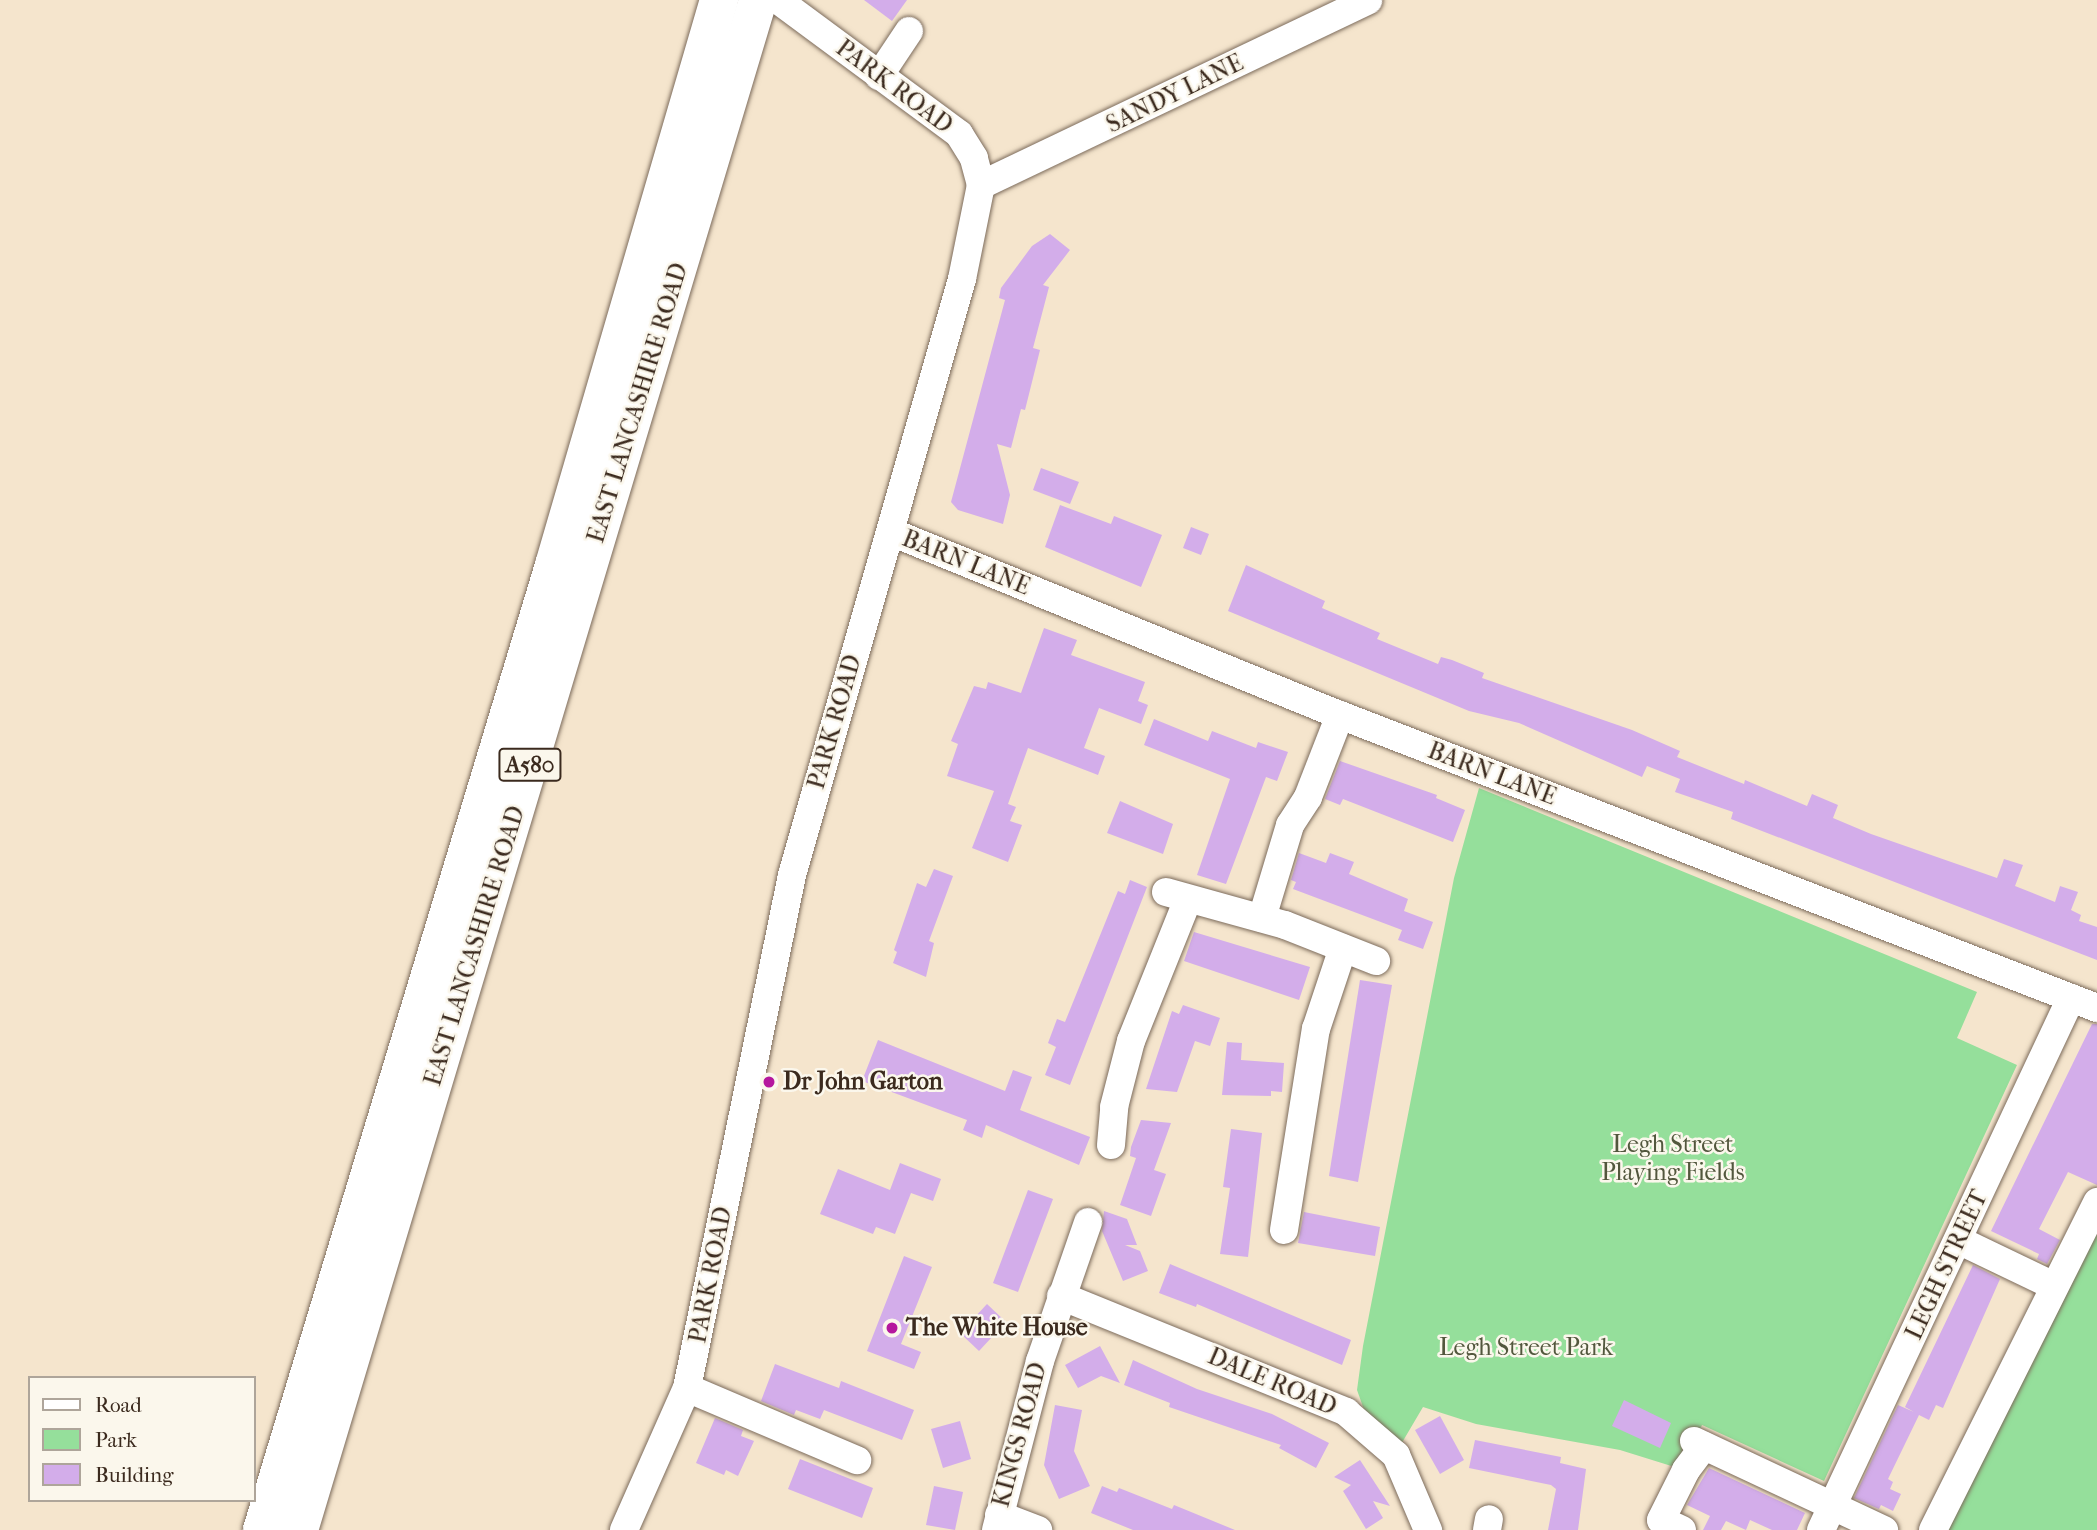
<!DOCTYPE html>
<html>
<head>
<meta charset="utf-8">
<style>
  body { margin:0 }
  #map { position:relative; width:2097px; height:1530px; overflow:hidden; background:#f5e5cd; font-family:"IM FELL French Canon",serif }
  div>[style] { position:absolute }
  .green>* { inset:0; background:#95df9b }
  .building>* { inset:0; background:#d3adea }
  .roads { filter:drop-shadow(0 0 2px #7c6b5b) drop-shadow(0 0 2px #7c6b5b) }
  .minor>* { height:28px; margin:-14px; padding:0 14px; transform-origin:14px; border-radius:14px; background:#fff }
  .highway>* { height:38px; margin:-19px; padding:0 19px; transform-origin:19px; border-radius:19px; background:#fff }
  .dots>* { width:19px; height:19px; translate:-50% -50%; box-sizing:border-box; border:4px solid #fbf7ec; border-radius:50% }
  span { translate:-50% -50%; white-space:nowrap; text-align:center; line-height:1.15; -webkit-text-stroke:5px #fbf7ec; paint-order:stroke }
  .shield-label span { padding:2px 5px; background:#fbf7ec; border:2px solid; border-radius:5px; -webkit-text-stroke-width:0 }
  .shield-label { font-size:23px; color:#3b2a1e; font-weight:700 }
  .street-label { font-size:24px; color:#3b2a1e }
  .poi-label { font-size:24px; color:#3b2a1e; font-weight:700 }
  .left { translate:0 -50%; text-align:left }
  .park-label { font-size:24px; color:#52573d }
  .legend { position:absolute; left:28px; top:1376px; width:228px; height:126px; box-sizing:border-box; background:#fbf7ec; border:2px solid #aea59a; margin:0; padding:9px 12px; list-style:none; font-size:21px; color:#3b2a1e }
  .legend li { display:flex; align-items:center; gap:14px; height:35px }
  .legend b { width:35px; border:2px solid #aea59a }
</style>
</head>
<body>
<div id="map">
  <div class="green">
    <div style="clip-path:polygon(1479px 788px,1977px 992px,1957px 1038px,2017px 1065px,1824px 1481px,1702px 1425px,1681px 1469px,1620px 1450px,1476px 1424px,1423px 1407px,1400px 1446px,1368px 1421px,1357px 1390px,1363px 1346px,1454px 878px)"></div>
    <div style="clip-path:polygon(2097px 1214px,2097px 1530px,1946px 1530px)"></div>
  </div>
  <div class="building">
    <div style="clip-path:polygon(864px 0,907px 0,892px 21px)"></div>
    <div style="clip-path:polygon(1050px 234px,1070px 250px,1043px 285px,1049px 287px,1033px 348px,1040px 350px,1025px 410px,1021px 409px,1011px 448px,997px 444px,1010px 495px,1003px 524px,958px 510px,951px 502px,1005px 300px,999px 298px,1001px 288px,1032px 246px)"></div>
    <div style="clip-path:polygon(1041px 468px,1079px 482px,1070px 504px,1033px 490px)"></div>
    <div style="clip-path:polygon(1060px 505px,1111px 524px,1114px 516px,1162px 535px,1141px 587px,1045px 547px)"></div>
    <div style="clip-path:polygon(1191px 527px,1209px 534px,1201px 555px,1183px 548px)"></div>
    <div style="clip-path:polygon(1246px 565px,1325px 601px,1322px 608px,1380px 633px,1377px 639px,1438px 664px,1441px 657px,1452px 660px,1484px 673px,1482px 678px,1632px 730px,1680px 751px,1677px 757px,1744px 784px,1745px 780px,1807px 806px,1812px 794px,1838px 805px,1833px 818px,1871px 834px,1997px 878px,2004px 859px,2023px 865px,2015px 886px,2055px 902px,2060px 886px,2078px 892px,2071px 910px,2081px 915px,2079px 921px,2097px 927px,2097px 960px,1731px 819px,1733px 812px,1675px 792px,1680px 779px,1647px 766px,1642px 777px,1519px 723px,1469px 711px,1228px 611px)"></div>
    <div style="clip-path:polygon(1044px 628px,1077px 640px,1071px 655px,1145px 682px,1138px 701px,1148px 705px,1141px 724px,1099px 708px,1084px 748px,1105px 756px,1098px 775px,1028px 748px,1008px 804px,1016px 807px,1010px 821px,1022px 825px,1008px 862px,972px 848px,994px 791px,947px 776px,958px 744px,951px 741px,974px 686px,986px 689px,988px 682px,1021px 693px)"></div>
    <div style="clip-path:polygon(1154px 719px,1208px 741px,1212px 731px,1256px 748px,1258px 742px,1288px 752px,1277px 781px,1266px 777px,1226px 884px,1197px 875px,1230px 779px,1144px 745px)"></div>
    <div style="clip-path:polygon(1340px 761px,1437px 795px,1436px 798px,1465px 810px,1453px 842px,1343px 799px,1340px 805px,1325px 799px)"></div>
    <div style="clip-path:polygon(1120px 801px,1173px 824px,1163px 854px,1107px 833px)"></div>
    <div style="clip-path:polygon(1299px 853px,1326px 863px,1330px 853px,1354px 862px,1349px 874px,1408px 899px,1404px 911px,1433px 922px,1423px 949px,1398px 940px,1402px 930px,1293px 889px,1296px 882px,1291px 880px)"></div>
    <div style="clip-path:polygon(934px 869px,953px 876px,929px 941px,934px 943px,926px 977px,893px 963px,897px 952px,894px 950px,917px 883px,926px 887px)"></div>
    <div style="clip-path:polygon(1130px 880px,1147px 887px,1070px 1085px,1045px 1075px,1056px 1047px,1048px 1043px,1057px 1019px,1065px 1022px,1118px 891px,1125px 894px)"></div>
    <div style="clip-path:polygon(1194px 932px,1310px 967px,1299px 1000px,1184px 961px)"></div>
    <div style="clip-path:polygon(1360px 980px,1392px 985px,1358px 1182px,1329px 1176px)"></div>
    <div style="clip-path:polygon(1183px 1005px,1220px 1018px,1210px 1046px,1195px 1041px,1177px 1092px,1146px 1089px,1172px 1011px,1179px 1014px)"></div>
    <div style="clip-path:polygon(2092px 1024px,2097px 1024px,2097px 1185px,2068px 1172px,2039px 1229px,2060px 1240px,2047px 1264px,2037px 1259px,2039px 1254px,1991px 1231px)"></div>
    <div style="clip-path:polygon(878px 1040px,1005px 1091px,1013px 1070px,1032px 1077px,1020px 1110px,1090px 1137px,1079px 1165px,986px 1125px,982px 1138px,963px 1130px,967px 1120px,862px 1081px)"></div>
    <div style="clip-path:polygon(1227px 1042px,1242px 1043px,1241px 1060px,1284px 1063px,1282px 1092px,1271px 1091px,1271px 1096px,1222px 1095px)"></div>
    <div style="clip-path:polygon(1141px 1120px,1171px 1123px,1154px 1170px,1166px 1174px,1151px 1216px,1120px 1205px,1136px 1158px,1130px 1156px,1131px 1147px)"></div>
    <div style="clip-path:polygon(1231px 1129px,1262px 1133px,1248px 1257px,1220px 1254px,1230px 1188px,1223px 1187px)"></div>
    <div style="clip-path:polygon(900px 1163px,941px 1179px,933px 1201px,911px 1193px,895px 1234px,876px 1227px,873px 1234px,820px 1214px,838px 1169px,890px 1190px)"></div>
    <div style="clip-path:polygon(1028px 1190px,1053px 1199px,1018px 1292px,993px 1283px)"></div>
    <div style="clip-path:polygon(1104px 1211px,1127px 1219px,1137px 1245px,1125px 1245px,1140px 1251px,1148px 1271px,1123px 1281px,1102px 1231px)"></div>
    <div style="clip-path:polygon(1304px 1212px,1380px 1227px,1375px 1256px,1298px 1243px)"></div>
    <div style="clip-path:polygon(904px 1256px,932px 1267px,901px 1344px,921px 1352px,914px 1369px,867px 1351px)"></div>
    <div style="clip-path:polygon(1170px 1264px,1351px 1340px,1342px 1365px,1197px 1304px,1196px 1307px,1159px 1293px)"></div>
    <div style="clip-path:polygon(1973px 1265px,2000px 1279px,1943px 1408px,1936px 1405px,1929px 1420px,1919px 1415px,1888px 1479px,1893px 1482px,1890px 1489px,1901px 1494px,1893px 1511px,1881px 1505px,1879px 1509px,1854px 1498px,1898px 1405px,1914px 1412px,1905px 1407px)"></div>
    <div style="clip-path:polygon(987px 1304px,1006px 1322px,979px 1351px,960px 1333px)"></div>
    <div style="clip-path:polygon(1100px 1346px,1120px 1383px,1101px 1376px,1078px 1388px,1065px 1365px)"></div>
    <div style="clip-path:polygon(1133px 1360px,1197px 1389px,1272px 1414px,1329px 1443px,1316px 1468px,1279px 1448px,1281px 1445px,1169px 1407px,1170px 1403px,1124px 1385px)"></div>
    <div style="clip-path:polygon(775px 1364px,839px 1388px,841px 1381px,914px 1410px,902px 1440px,824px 1410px,820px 1419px,796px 1410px,794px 1415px,761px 1401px)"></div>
    <div style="clip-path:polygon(1624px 1400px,1671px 1423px,1660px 1448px,1612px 1426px)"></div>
    <div style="clip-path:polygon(1055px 1405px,1082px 1410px,1074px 1451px,1090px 1486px,1059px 1499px,1044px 1465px)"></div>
    <div style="clip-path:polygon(1440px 1416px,1464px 1460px,1440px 1474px,1415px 1430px)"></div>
    <div style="clip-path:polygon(715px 1418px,743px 1430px,741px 1436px,754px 1441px,738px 1476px,726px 1470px,724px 1475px,696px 1463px)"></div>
    <div style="clip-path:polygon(960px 1421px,971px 1459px,943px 1468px,931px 1429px)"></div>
    <div style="clip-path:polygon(1475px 1440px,1561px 1457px,1560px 1463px,1586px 1469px,1578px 1530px,1548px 1530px,1556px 1489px,1551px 1485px,1469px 1468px)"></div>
    <div style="clip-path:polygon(800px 1459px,873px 1488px,862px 1518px,788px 1489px)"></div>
    <div style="clip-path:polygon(1360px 1460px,1390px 1506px,1373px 1501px,1383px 1518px,1366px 1529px,1343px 1491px,1351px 1485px,1334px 1477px)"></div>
    <div style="clip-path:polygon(1709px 1468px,1805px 1513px,1797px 1530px,1772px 1530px,1750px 1520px,1746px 1530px,1726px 1521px,1721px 1530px,1703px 1530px,1710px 1516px,1687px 1505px)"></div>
    <div style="clip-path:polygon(934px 1486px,963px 1492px,955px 1530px,926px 1525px)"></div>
    <div style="clip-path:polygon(1102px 1486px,1117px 1492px,1119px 1488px,1172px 1509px,1174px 1505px,1235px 1530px,1133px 1530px,1091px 1513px)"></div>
  </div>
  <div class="roads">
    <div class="minor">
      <div style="left:879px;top:76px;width:54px;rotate:-56.3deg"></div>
      <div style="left:981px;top:185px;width:429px;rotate:-25.5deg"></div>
      <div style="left:891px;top:532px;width:485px;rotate:22.2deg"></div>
      <div style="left:1340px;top:715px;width:812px;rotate:21.16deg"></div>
      <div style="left:1166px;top:892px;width:123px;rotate:15.5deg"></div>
      <div style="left:1285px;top:925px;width:98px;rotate:21.6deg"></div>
      <div style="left:1262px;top:918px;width:97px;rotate:-73.2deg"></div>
      <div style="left:1290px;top:825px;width:33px;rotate:-57deg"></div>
      <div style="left:1308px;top:797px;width:88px;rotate:-68.7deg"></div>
      <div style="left:1111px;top:1145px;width:38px;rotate:-85deg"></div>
      <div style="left:1114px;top:1107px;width:68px;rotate:-75.6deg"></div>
      <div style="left:1131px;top:1041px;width:153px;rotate:-68.1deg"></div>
      <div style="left:1284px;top:1230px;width:204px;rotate:-81deg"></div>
      <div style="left:1316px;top:1029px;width:85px;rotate:-71.6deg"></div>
      <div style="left:1958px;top:1240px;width:106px;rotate:25.6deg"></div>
      <div style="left:1061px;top:1296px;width:308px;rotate:22.1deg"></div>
      <div style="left:1346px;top:1412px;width:66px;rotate:40.7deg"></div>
      <div style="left:1396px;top:1455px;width:82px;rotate:66.9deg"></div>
      <div style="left:687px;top:1388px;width:185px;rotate:23deg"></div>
      <div style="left:1694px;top:1441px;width:210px;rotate:25.1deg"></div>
      <div style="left:999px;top:1515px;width:42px;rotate:21deg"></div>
      <div style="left:624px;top:1530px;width:155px;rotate:-66.1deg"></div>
      <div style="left:687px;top:1388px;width:524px;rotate:-78.43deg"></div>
      <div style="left:792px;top:875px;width:620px;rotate:-74.08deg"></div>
      <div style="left:962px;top:279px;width:96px;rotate:-78.6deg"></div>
      <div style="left:981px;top:185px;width:28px;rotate:-105deg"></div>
      <div style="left:974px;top:158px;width:28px;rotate:-122deg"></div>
      <div style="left:959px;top:134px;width:225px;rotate:-143.5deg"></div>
      <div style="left:996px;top:1530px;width:175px;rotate:-75.4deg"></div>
      <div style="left:1040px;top:1361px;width:147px;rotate:-70.9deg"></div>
      <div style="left:1487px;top:1530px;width:11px;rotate:-80deg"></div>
      <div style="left:1682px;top:1530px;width:23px;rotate:-155deg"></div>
      <div style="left:1661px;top:1520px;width:56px;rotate:-63.4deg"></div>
      <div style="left:1686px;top:1470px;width:30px;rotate:-53deg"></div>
      <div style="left:1821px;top:1530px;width:588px;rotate:-64.83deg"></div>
      <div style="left:1933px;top:1530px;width:367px;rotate:-63.4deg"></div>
    </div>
    <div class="highway">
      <div style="left:262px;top:1530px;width:1008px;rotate:-73.16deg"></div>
      <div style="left:554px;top:565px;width:589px;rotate:-73.72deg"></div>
      <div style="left:299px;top:1530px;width:1597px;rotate:-73.3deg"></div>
    </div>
  </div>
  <div class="dots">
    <div style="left:769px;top:1082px;background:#b5179e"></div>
    <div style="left:892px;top:1328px;background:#b5179e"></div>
  </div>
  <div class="shield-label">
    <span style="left:530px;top:765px">A580</span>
  </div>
  <div class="street-label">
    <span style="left:894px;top:87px;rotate:37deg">PARK ROAD</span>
    <span style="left:1175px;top:94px;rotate:-26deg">SANDY LANE</span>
    <span style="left:638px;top:403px;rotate:-73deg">EAST LANCASHIRE ROAD</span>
    <span style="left:966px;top:563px;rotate:22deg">BARN LANE</span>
    <span style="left:835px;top:722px;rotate:-74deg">PARK ROAD</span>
    <span style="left:1492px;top:774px;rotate:21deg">BARN LANE</span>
    <span style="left:475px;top:946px;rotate:-73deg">EAST LANCASHIRE ROAD</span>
    <span style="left:1947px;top:1265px;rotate:-65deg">LEGH STREET</span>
    <span style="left:711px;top:1275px;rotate:-79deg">PARK ROAD</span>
    <span style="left:1272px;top:1382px;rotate:23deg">DALE ROAD</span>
    <span style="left:1020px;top:1435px;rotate:-75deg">KINGS ROAD</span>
  </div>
  <div class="poi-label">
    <span class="left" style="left:783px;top:1082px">Dr John Garton</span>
    <span class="left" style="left:906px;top:1328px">The White House</span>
  </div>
  <div class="park-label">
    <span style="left:1673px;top:1159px">Legh Street<br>Playing Fields</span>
    <span style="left:1526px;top:1348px">Legh Street Park</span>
  </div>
  <ul class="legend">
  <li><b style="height:9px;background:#fff"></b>Road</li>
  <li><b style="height:19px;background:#95df9b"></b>Park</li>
  <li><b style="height:19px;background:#d3adea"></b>Building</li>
  </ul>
</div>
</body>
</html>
